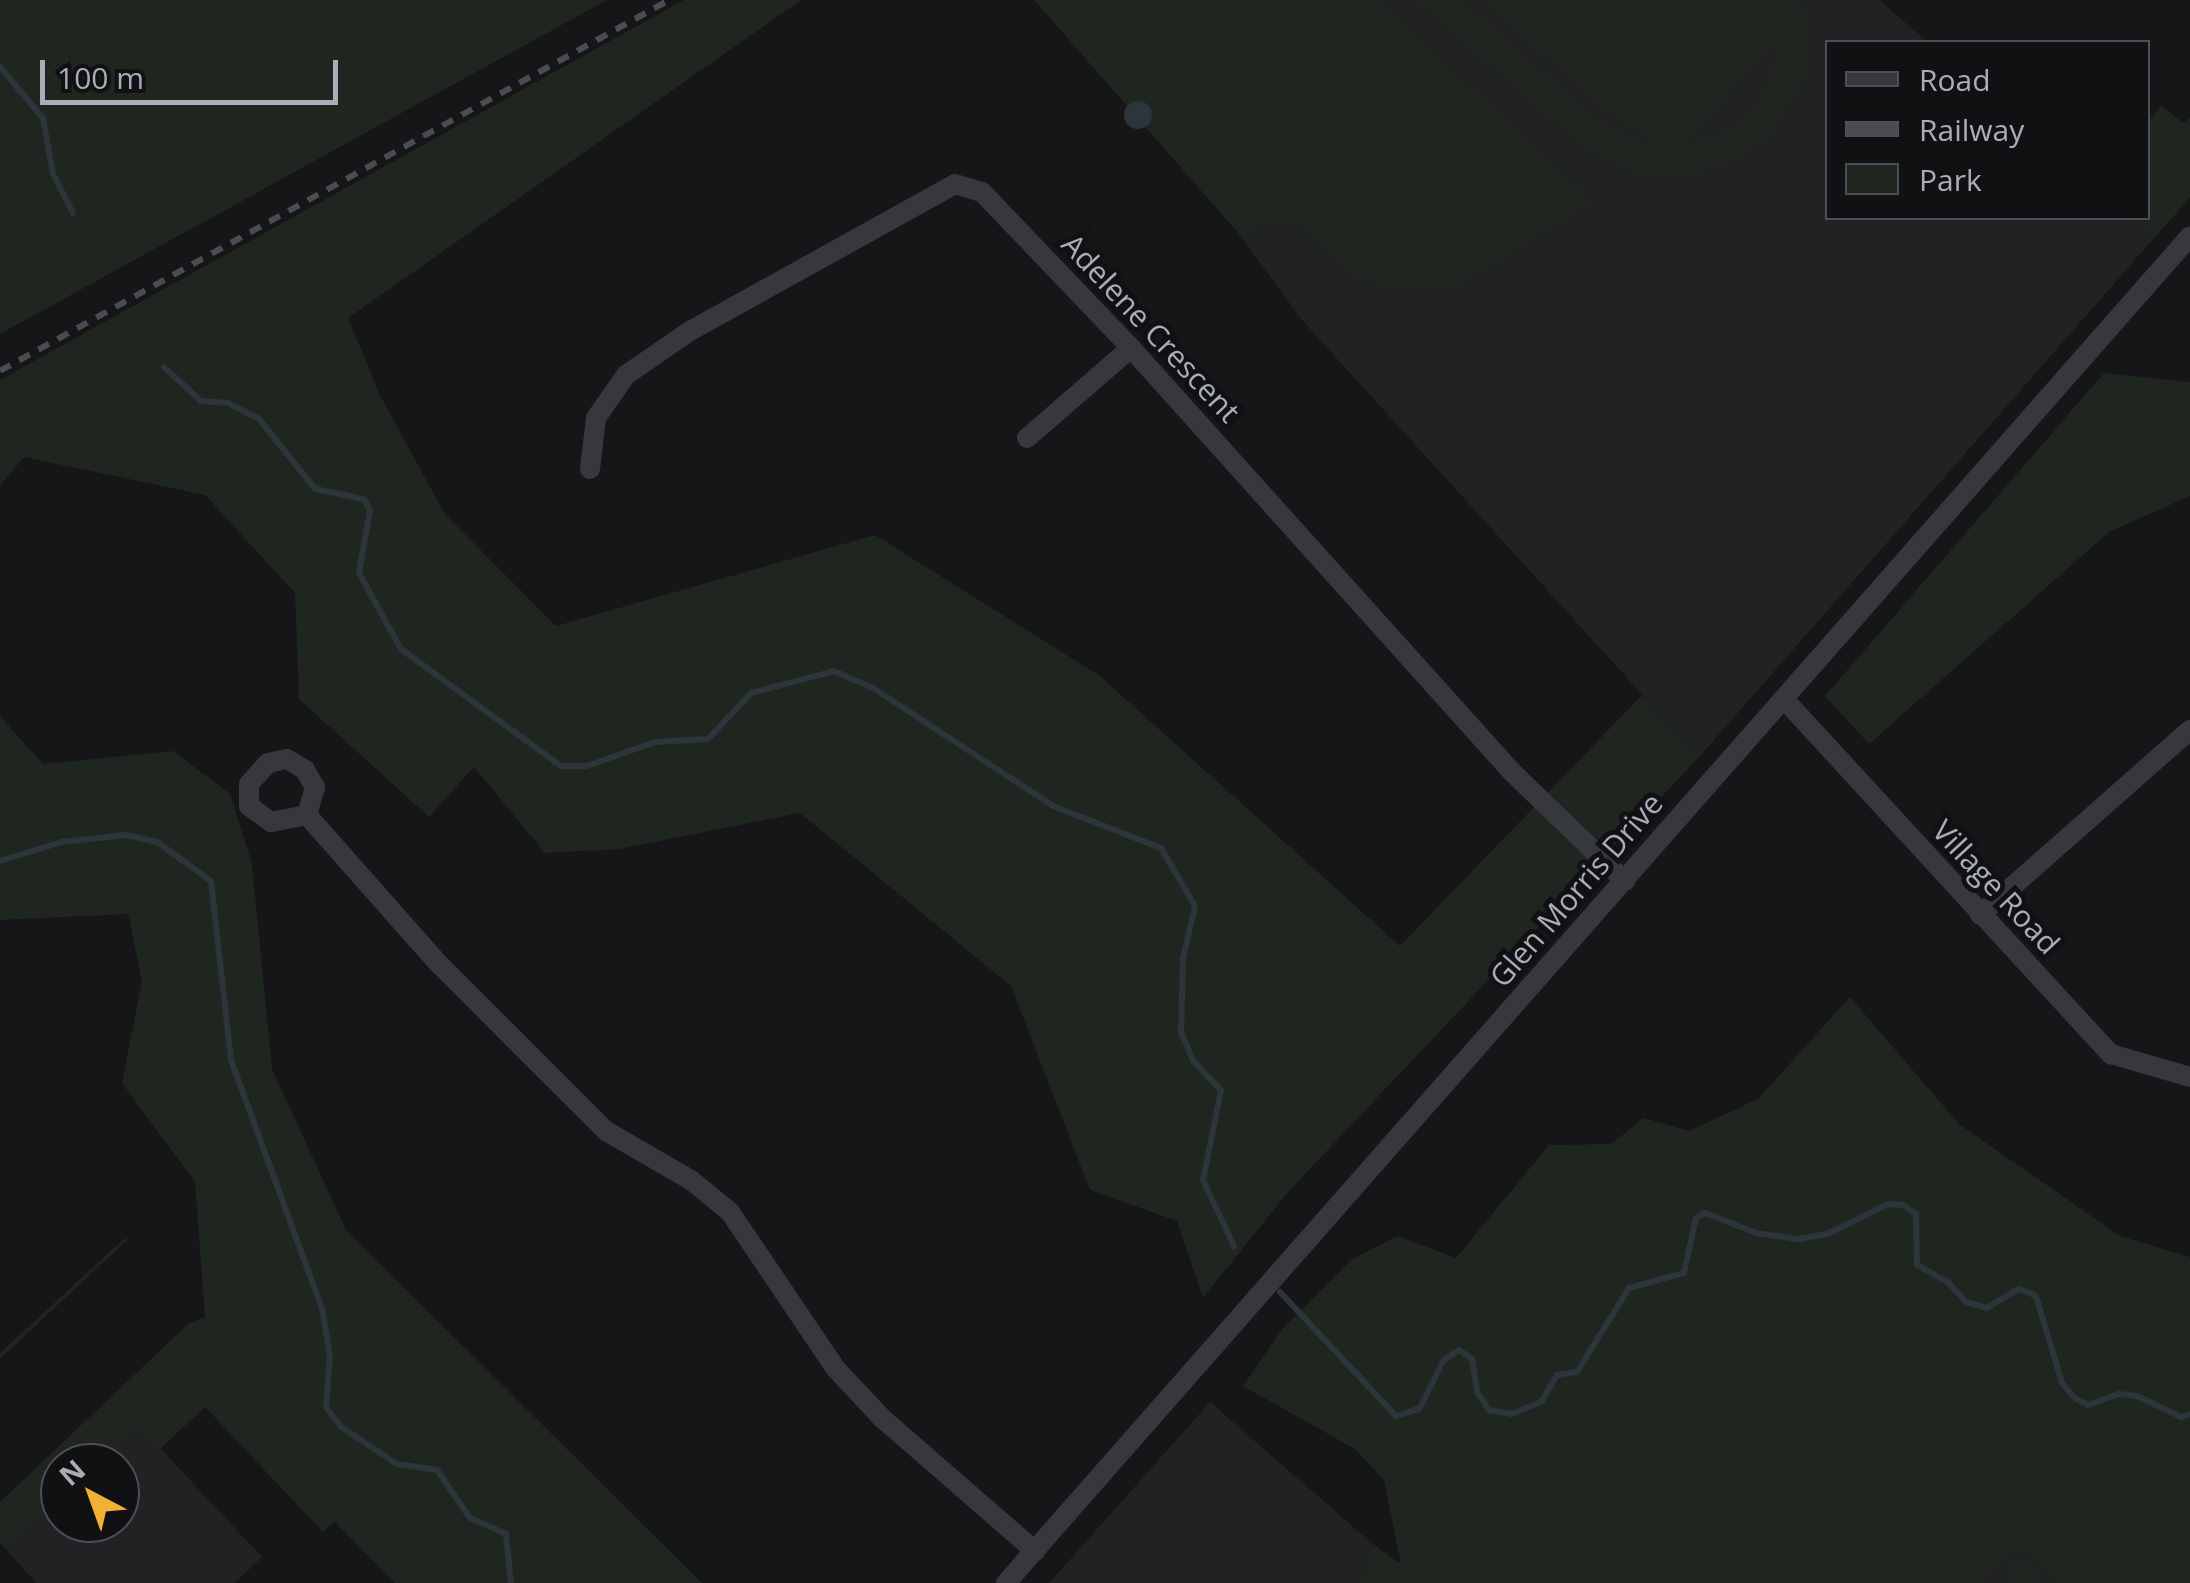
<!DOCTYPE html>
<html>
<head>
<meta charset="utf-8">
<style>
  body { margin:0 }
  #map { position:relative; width:2190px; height:1583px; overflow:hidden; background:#161618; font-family:"Open Sans",sans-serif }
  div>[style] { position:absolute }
  .built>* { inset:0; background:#222225 }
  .green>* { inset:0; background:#1e261f }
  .water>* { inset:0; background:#2c353c }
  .round { border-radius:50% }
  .stream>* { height:6px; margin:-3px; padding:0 3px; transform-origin:3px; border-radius:3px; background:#2c353c }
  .street>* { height:20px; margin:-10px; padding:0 10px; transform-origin:10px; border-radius:10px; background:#37383d }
  .rail>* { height:6px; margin-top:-3px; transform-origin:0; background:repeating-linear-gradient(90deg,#4a4c52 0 12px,transparent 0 22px) }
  span { translate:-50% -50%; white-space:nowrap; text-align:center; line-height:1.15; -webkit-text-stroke:10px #111113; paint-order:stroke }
  .street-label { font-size:30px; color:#a8adb8 }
  .legend { position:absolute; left:1825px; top:40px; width:325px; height:180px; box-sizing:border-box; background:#111113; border:2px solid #4d4f55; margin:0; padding:12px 18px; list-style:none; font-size:30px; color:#a8adb8 }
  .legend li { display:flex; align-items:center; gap:20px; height:50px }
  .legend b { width:50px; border:2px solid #4d4f55 }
  .north { position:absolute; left:40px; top:1443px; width:100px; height:100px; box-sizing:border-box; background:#111113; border:2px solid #4d4f55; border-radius:50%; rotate:319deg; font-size:28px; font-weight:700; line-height:40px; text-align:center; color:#a8adb8 }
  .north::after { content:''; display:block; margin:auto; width:35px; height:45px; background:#f2b134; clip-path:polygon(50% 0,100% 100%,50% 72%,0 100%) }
  .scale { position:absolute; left:40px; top:60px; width:298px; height:45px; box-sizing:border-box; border:5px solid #a8adb8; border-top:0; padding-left:12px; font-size:30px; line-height:35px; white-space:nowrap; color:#a8adb8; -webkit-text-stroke:8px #111113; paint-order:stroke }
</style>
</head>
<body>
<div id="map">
  <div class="built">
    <div style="clip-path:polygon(1380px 0,1879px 0,1928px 42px,1828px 42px,1828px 218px,2133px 218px,2155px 237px,1699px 757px,1301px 319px,1240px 235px,1292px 222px,1358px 282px,1594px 202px)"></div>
    <div style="clip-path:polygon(evenodd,116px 1401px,262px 1557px,235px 1583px,36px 1583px,0 1543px,0 1511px,116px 1401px,60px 1463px,120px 1463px,120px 1523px,60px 1523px,60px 1463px)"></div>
    <div style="clip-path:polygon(1210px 1402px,1374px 1545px,1357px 1583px,1049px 1583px)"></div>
    <div style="clip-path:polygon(2019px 1546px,2053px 1583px,1981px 1583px)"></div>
  </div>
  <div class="green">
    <div style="clip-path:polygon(0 0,607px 0,0 334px)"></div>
    <div style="clip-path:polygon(684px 0,801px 0,348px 318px,379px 393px,444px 513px,556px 626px,875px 535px,1100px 676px,1400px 946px,1642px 695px,1699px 757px,1288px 1192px,1203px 1298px,1177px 1221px,1090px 1190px,1011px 986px,800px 813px,620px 849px,545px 853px,474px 767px,429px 817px,299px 699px,295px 593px,205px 495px,24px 457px,0 486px,0 380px)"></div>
    <div style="clip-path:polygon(1034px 0,1380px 0,1595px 202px,1450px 291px,1358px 282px,1292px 222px,1240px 235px)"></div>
    <div style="clip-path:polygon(evenodd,1415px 0,1462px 0,1600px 122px,1644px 144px,1654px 144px,1631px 124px,1626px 128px,1480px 0,1765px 0,1772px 6px,1772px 0,1802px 0,1809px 47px,1804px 80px,1769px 137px,1737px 160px,1683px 178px,1641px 176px,1590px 153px,1415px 0,1777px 40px,1769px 80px,1750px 110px,1725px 131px,1686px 144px,1777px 40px)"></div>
    <div style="clip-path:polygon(2161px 106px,2184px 123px,2190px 118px,2190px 198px,2155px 237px,2133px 218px,2148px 218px,2148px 122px)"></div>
    <div style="clip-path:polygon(2104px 373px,2190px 382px,2190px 496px,2109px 532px,1869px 744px,1825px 696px)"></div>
    <div style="clip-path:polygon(0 716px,43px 764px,173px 751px,230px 794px,252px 864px,272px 1069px,346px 1230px,702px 1583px,395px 1583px,335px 1522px,323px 1532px,205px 1407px,158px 1451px,134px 1427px,96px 1463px,60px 1463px,60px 1497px,6px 1548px,0 1543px,0 1502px,188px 1324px,205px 1317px,195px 1182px,122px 1083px,142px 981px,128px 914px,0 920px)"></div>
    <div style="clip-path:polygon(1850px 997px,1959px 1124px,2120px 1236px,2190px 1257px,2190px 1583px,2053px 1583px,2019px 1547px,1981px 1583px,1357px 1583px,1374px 1545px,1401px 1564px,1384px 1480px,1355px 1449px,1243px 1386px,1283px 1328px,1351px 1260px,1397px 1236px,1456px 1258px,1549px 1145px,1611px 1144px,1644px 1118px,1689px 1131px,1758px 1099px)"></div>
    <div style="clip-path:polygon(126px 1237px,127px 1240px,0 1359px,0 1353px)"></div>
    <div style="clip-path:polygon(2021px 1555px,2047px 1583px,2014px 1583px,2003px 1570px)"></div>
  </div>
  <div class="water">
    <div class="round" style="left:1124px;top:101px;width:28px;height:28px"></div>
  </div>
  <div class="stream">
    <div style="left:0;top:67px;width:67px;rotate:49.9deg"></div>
    <div style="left:43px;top:118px;width:57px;rotate:79.9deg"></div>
    <div style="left:53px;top:174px;width:44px;rotate:62.9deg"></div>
    <div style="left:164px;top:367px;width:50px;rotate:42.6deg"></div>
    <div style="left:201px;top:401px;width:27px;rotate:4deg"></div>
    <div style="left:228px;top:403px;width:35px;rotate:27deg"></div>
    <div style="left:259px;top:419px;width:90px;rotate:51.3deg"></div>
    <div style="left:315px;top:489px;width:50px;rotate:11.5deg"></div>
    <div style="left:364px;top:499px;width:13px;rotate:61deg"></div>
    <div style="left:370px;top:510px;width:64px;rotate:99.9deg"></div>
    <div style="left:359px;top:573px;width:87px;rotate:61.1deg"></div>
    <div style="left:401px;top:649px;width:198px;rotate:36.2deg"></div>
    <div style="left:561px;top:766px;width:26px"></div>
    <div style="left:587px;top:766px;width:72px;rotate:-19.4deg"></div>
    <div style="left:655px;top:742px;width:53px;rotate:-3.2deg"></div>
    <div style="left:708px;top:739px;width:63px;rotate:-46.9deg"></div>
    <div style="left:751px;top:693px;width:86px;rotate:-14.8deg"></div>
    <div style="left:834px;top:671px;width:43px;rotate:23.6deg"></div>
    <div style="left:873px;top:688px;width:215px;rotate:33.2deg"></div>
    <div style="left:1053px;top:806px;width:116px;rotate:21.3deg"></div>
    <div style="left:1161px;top:848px;width:67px;rotate:59.6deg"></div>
    <div style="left:1195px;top:906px;width:53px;rotate:103deg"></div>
    <div style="left:1183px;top:958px;width:74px;rotate:91.5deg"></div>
    <div style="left:1181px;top:1032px;width:33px;rotate:67deg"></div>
    <div style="left:1194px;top:1062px;width:39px;rotate:46deg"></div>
    <div style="left:1221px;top:1090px;width:92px;rotate:101.3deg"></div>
    <div style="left:1203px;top:1180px;width:73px;rotate:64.8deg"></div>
    <div style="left:0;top:861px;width:65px;rotate:-17deg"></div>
    <div style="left:62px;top:842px;width:64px;rotate:-6.2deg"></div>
    <div style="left:126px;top:835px;width:32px;rotate:13deg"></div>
    <div style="left:157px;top:842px;width:67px;rotate:35.8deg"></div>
    <div style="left:211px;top:881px;width:180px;rotate:83.6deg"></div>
    <div style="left:231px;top:1060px;width:265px;rotate:69.9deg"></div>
    <div style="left:322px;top:1309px;width:48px;rotate:80.3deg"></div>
    <div style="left:330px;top:1356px;width:51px;rotate:94.5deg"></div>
    <div style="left:326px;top:1407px;width:25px;rotate:53deg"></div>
    <div style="left:341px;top:1427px;width:67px;rotate:33.5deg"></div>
    <div style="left:397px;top:1464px;width:40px;rotate:8.5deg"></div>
    <div style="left:437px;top:1470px;width:58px;rotate:55.5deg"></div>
    <div style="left:470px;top:1518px;width:39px;rotate:24deg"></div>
    <div style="left:506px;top:1534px;width:49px;rotate:84.2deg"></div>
    <div style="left:1280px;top:1292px;width:170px;rotate:46.9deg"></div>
    <div style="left:1396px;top:1416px;width:25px;rotate:-18deg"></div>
    <div style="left:1420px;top:1408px;width:52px;rotate:-63.9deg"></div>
    <div style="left:1443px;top:1361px;width:19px;rotate:-35deg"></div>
    <div style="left:1459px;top:1350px;width:16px;rotate:35deg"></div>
    <div style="left:1472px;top:1359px;width:33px;rotate:81deg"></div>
    <div style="left:1477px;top:1392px;width:22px;rotate:56deg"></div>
    <div style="left:1489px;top:1410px;width:23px;rotate:10deg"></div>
    <div style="left:1512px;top:1414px;width:33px;rotate:-23deg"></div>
    <div style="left:1542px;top:1401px;width:30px;rotate:-60deg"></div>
    <div style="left:1557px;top:1375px;width:20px;rotate:-9deg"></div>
    <div style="left:1577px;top:1372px;width:99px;rotate:-58.2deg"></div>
    <div style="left:1629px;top:1288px;width:57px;rotate:-15.3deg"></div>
    <div style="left:1684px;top:1273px;width:56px;rotate:-77.7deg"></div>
    <div style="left:1696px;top:1218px;width:10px;rotate:-29deg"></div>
    <div style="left:1705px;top:1213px;width:55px;rotate:21.4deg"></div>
    <div style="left:1756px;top:1233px;width:42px;rotate:8.1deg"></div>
    <div style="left:1798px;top:1239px;width:29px;rotate:-10deg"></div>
    <div style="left:1827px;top:1234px;width:68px;rotate:-26.2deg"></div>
    <div style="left:1888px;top:1204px;width:15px;rotate:4deg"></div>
    <div style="left:1903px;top:1205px;width:16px;rotate:35deg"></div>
    <div style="left:1916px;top:1214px;width:51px;rotate:88.9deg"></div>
    <div style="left:1917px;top:1265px;width:35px;rotate:29deg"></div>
    <div style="left:1948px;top:1282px;width:27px;rotate:48deg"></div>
    <div style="left:1966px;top:1302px;width:22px;rotate:16deg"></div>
    <div style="left:1987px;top:1308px;width:37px;rotate:-31deg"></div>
    <div style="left:2019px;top:1289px;width:18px;rotate:22deg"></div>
    <div style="left:2036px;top:1296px;width:91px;rotate:73.4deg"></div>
    <div style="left:2062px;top:1383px;width:20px;rotate:49deg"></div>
    <div style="left:2075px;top:1398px;width:15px;rotate:28deg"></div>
    <div style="left:2088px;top:1405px;width:33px;rotate:-20deg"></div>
    <div style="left:2119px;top:1394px;width:18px;rotate:6deg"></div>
    <div style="left:2137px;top:1396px;width:49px;rotate:25.5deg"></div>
    <div style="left:2181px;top:1417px;width:9px;rotate:-18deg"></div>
  </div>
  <div class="street">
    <div style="left:1027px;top:438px;width:138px;rotate:-40.9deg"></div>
    <div style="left:590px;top:469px;width:51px;rotate:-83.3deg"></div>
    <div style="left:596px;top:418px;width:52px;rotate:-55.1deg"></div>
    <div style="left:626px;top:375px;width:78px;rotate:-34.5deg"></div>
    <div style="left:690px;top:331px;width:303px;rotate:-29deg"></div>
    <div style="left:955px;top:184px;width:28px;rotate:17deg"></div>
    <div style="left:982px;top:192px;width:216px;rotate:46.3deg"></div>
    <div style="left:1131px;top:348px;width:570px;rotate:48.06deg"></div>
    <div style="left:1512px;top:772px;width:157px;rotate:44deg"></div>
    <div style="left:1784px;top:699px;width:483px;rotate:47.4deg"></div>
    <div style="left:2111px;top:1054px;width:82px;rotate:16.2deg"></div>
    <div style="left:307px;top:815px;width:37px;rotate:169deg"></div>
    <div style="left:271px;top:822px;width:27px;rotate:-144deg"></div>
    <div style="left:249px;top:806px;width:22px;rotate:-90deg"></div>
    <div style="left:249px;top:784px;width:28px;rotate:-48deg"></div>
    <div style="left:268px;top:763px;width:19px;rotate:-12deg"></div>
    <div style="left:287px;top:759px;width:21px;rotate:31deg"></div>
    <div style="left:305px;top:770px;width:20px;rotate:60deg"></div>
    <div style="left:315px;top:787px;width:29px;rotate:106deg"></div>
    <div style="left:307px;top:815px;width:198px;rotate:48.5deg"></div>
    <div style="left:438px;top:963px;width:238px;rotate:45deg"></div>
    <div style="left:606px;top:1131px;width:98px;rotate:30deg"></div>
    <div style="left:691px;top:1180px;width:50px;rotate:39.4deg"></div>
    <div style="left:730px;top:1212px;width:189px;rotate:56deg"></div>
    <div style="left:836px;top:1369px;width:67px;rotate:46.8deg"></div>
    <div style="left:882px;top:1418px;width:203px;rotate:41deg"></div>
    <div style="left:1980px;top:915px;width:280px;rotate:-41.4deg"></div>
    <div style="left:1006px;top:1583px;width:1793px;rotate:-48.68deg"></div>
  </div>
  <div class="rail">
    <div style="left:0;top:371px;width:765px;rotate:-29.01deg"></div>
  </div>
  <div class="street-label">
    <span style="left:1151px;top:328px;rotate:47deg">Adelene Crescent</span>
    <span style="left:1996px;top:887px;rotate:47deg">Village Road</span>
    <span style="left:1576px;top:890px;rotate:-49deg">Glen Morris Drive</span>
  </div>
  <ul class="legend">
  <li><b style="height:12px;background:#37383d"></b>Road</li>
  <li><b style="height:12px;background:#4a4c52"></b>Railway</li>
  <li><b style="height:28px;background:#1e261f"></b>Park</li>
  </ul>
  <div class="north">N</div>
  <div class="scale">100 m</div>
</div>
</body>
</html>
